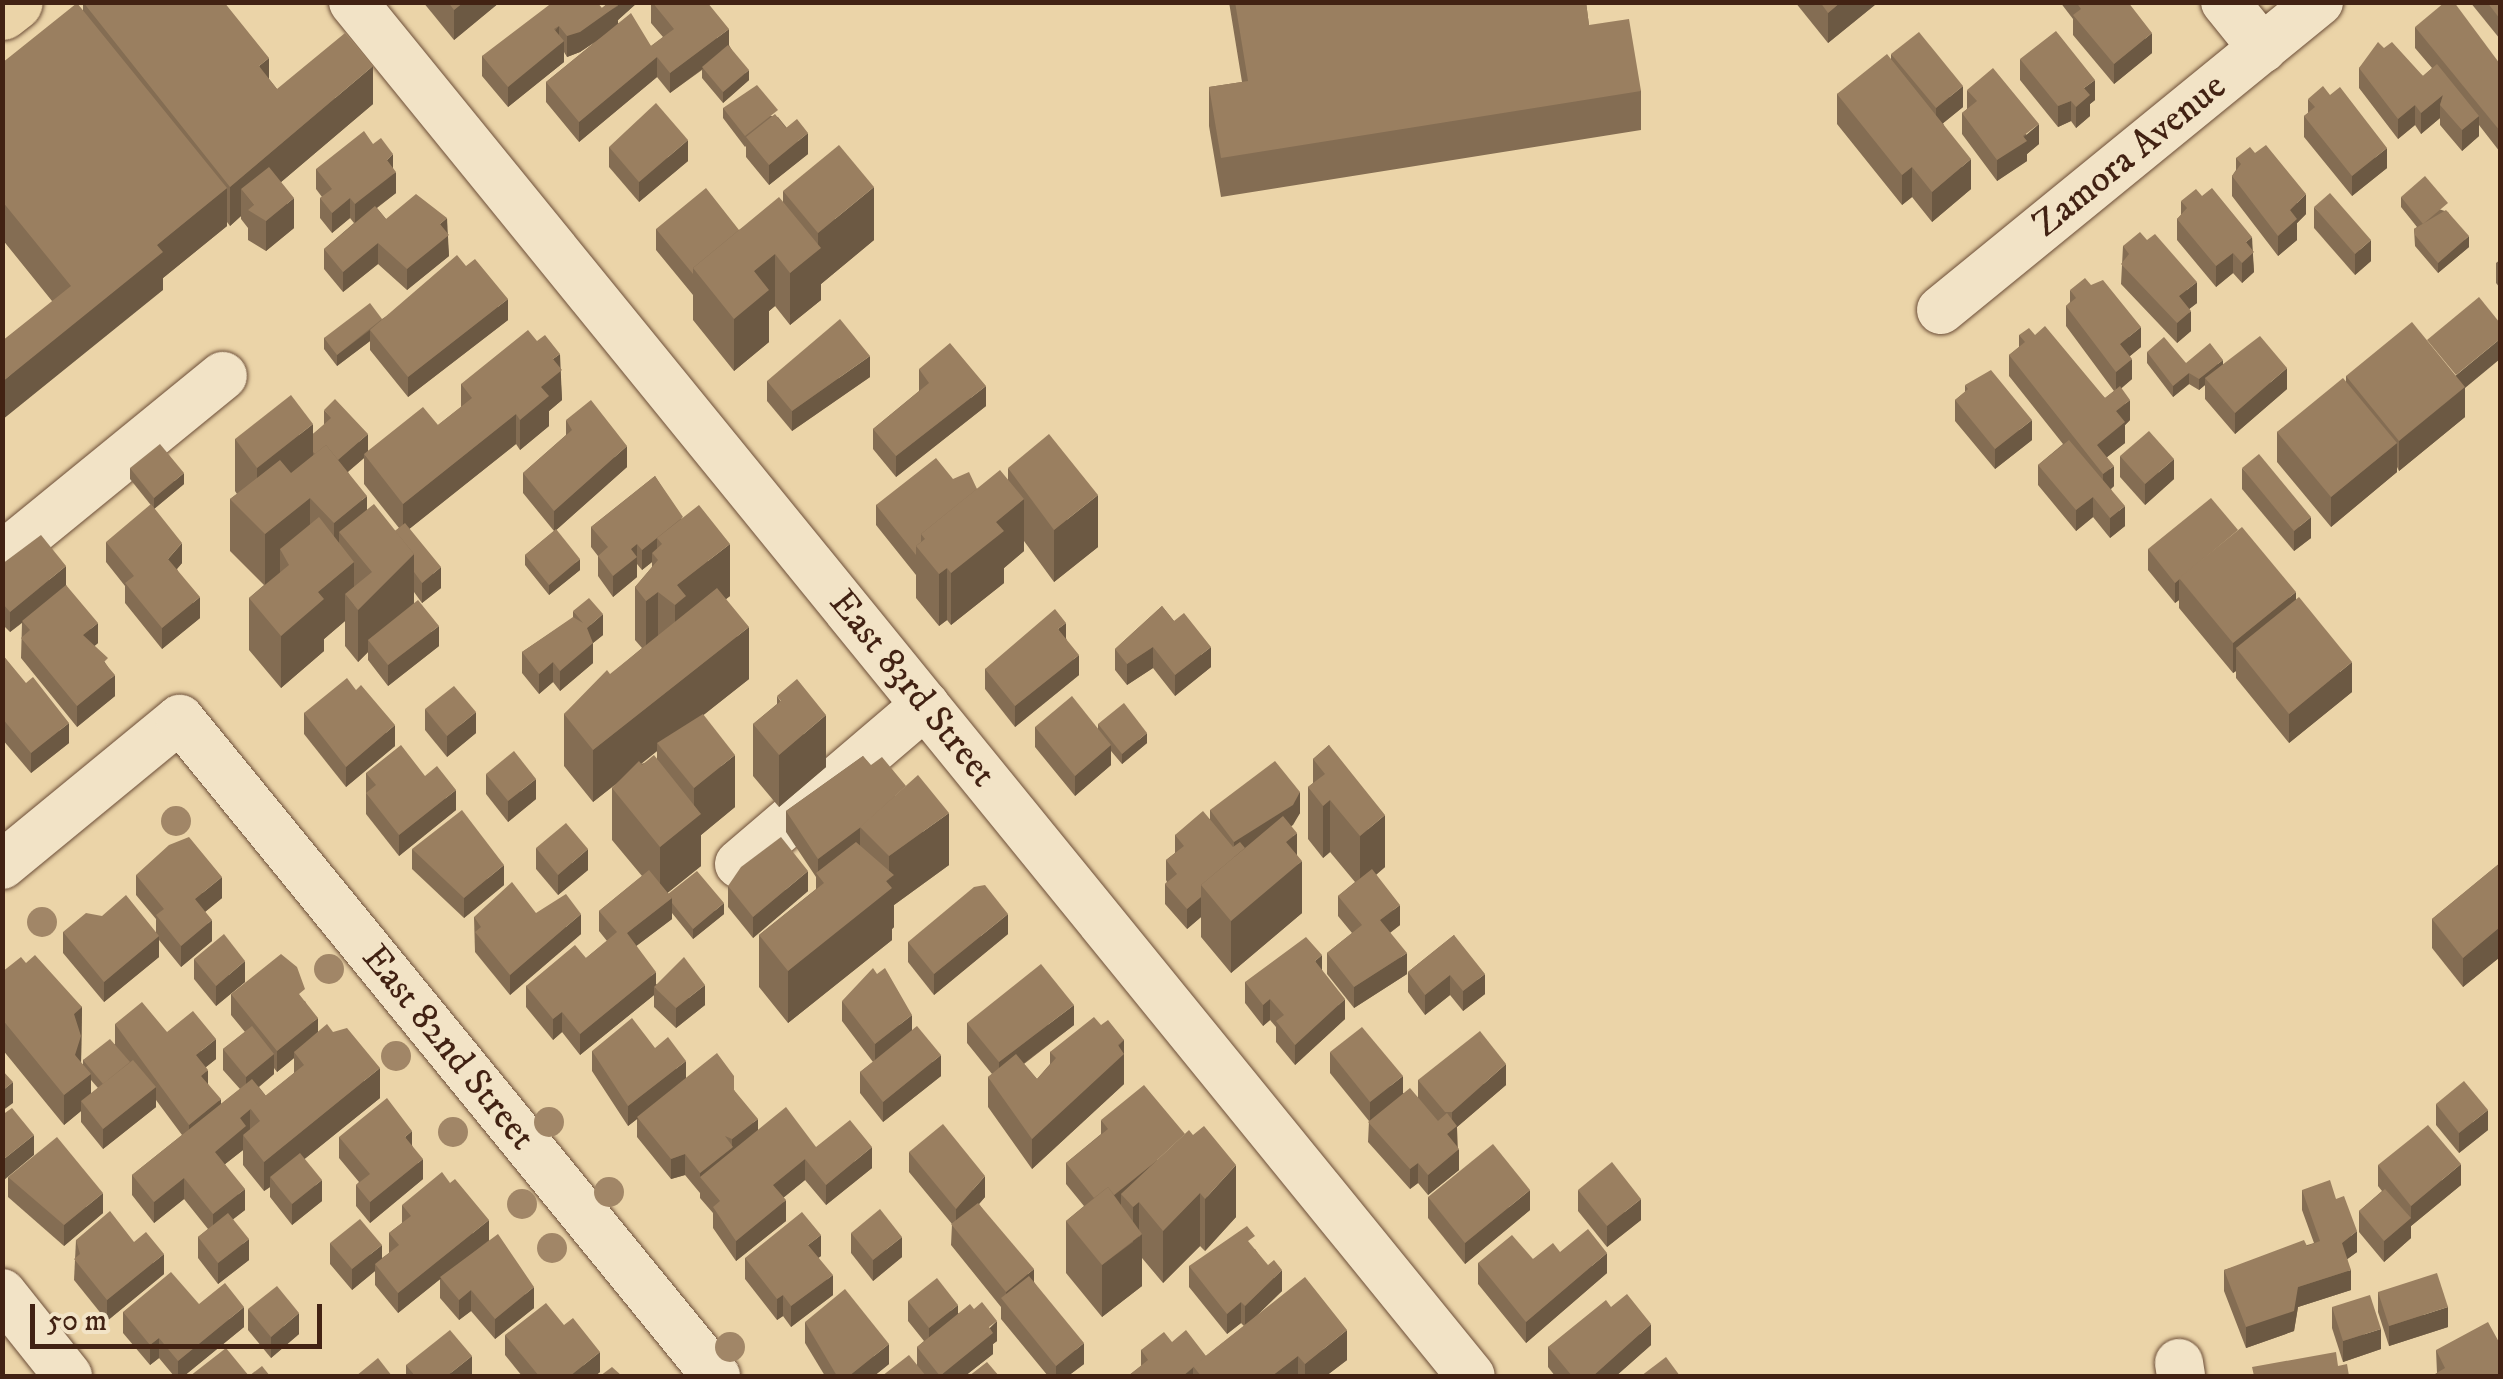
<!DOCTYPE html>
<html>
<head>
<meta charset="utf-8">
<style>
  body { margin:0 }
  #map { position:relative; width:2503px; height:1379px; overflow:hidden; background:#ebd4a8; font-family:"IM FELL DW Pica",serif }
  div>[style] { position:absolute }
  .roads { filter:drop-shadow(0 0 2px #6c4e38) drop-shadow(0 0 2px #6c4e38) }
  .minor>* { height:48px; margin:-24px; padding:0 24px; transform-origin:24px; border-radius:24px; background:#f2e3c6 }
  .major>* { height:55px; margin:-27.5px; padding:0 27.5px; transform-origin:27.5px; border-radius:27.5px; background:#ebd4a8 }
  .trees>* { width:30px; height:30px; margin:-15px; border-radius:50%; background:#a18667 }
  .wall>* { inset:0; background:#846d53 }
  .shaded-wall>* { inset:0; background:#6c5943 }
  .building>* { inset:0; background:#9a7f60 }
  span { translate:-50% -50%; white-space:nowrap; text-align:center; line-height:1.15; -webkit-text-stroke:8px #f2e3c6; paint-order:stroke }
  .street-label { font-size:38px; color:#422213 }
  .frame { position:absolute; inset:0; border:5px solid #422213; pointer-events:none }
  .scale { position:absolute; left:30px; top:1304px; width:292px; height:45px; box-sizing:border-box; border:5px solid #422213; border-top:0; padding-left:12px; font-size:30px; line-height:35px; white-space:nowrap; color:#422213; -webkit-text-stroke:8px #f2e3c6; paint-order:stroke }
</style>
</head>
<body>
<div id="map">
  <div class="roads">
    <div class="minor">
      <div style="left:353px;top:2px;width:1771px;rotate:50.87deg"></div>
      <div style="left:2225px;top:2px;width:60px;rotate:51deg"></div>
      <div style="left:1941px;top:310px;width:488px;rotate:-39.2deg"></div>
      <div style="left:2px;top:556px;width:285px;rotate:-39.2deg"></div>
      <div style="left:739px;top:864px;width:245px;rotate:-40.5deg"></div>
      <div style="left:2px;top:865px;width:230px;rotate:-39.4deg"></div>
      <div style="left:180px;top:719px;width:848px;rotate:50.79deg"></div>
      <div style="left:2px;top:1293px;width:106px;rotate:51.5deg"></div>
      <div style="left:2179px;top:1363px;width:13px;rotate:81deg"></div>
    </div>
    <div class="major">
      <div style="left:2px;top:12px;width:16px;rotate:-38deg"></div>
    </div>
  </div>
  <div class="trees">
    <div style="left:176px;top:821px"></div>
    <div style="left:42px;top:922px"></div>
    <div style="left:329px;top:969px"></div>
    <div style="left:396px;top:1056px"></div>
    <div style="left:549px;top:1122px"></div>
    <div style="left:453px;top:1132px"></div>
    <div style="left:609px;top:1192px"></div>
    <div style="left:522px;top:1204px"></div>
    <div style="left:552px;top:1248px"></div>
    <div style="left:730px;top:1347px"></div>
  </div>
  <div class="wall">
    <div style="clip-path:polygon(83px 2px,269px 79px,277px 89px,373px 104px,281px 182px,294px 228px,266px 251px,248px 240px,248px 228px,241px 219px,241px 216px,230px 226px,227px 222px,227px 226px,163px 278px,163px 290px,52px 301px,2px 239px,2px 63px,83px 10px)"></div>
    <div style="clip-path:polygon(423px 2px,500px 2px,454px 40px)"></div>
    <div style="clip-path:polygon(603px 2px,638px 2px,618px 20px,618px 23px,651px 46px,663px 37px,651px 23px,651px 2px,729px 45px,749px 80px,723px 103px,702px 78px,702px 70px,670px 93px,657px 77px,579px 142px,546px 102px,546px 82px,595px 42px,580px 52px,567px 57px,564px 52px,564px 62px,508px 107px,482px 76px,482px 56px,602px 8px,606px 5px)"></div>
    <div style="clip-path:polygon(1229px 2px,1586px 2px,1589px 25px,1641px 91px,1641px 130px,1221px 197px,1209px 126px,1209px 87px,1242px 82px)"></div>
    <div style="clip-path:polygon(1795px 2px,1876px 2px,1876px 4px,1828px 43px)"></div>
    <div style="clip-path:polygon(2060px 2px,2128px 2px,2152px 53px,2114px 84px,2073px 35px,2073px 19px)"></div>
    <div style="clip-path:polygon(2470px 2px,2500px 2px,2500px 39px)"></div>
    <div style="clip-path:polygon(2415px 27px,2500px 64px,2500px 152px,2479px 125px,2479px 136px,2462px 151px,2440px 125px,2440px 118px,2421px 134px,2415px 125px,2398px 139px,2359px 88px,2359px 68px,2384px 48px,2423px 76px,2432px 68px,2415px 48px)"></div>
    <div style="clip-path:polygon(1891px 54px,1963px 107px,1943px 123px,1971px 189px,1932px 222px,1912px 197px,1902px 205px,1837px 124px,1837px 94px,1891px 59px)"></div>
    <div style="clip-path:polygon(2020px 59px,2095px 100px,2090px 104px,2090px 116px,2076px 128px,2071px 121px,2058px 127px,2020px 80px)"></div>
    <div style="clip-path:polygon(1967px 90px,2039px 144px,2027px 154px,2027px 161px,1997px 181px,1962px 134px,1962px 113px,1967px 109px)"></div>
    <div style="clip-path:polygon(2308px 99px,2387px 168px,2352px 196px,2304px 137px,2304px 116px,2308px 113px)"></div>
    <div style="clip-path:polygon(723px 108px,778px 117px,808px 154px,769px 185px,746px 157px,746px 146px,745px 147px,723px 118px)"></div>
    <div style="clip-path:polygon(609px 147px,688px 161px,639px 202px,609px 167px)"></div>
    <div style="clip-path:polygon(2255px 153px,2306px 214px,2297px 223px,2297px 240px,2278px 256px,2232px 196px,2232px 176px,2236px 170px,2236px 158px)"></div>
    <div style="clip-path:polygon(393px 168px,396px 193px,377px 208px,386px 219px,447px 233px,449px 256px,407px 290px,378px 264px,343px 292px,324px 269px,324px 249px,354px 223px,350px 218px,332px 233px,320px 218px,320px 198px,322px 197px,316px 189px,316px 169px)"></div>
    <div style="clip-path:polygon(783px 191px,874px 240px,821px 284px,821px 300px,790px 325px,775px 306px,769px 311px,769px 342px,734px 371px,693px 320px,693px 295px,656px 250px,656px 229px,739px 230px,783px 202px)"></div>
    <div style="clip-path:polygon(2401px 197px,2448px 212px,2469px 247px,2438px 273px,2415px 246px,2414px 229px,2417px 227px,2401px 207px)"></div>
    <div style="clip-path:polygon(2181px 201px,2252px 249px,2254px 272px,2242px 283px,2233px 273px,2216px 287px,2177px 240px,2177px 219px,2181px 215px)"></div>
    <div style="clip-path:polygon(2314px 207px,2371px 261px,2355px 275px,2314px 228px)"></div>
    <div style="clip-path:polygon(2147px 240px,2197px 303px,2189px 309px,2191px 331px,2177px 343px,2121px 284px,2123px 246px)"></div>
    <div style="clip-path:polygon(2500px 260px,2500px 288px,2496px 283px,2496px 263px)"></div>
    <div style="clip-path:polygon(466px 266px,508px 320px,408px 397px,370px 350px,370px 341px,337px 366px,324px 349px,324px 338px,382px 319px)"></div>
    <div style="clip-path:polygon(2070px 290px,2141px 347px,2130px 356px,2132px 379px,2121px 388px,2130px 420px,2125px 425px,2125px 443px,2107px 457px,2114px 486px,2111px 489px,2125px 526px,2110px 538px,2093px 517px,2076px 531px,2038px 485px,2038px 465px,2063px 444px,2009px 376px,2009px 355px,2019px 347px,2019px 335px,2035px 335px,2105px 398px,2114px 391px,2066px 326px,2066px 306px,2070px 302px)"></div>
    <div style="clip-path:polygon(2147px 352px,2186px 363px,2223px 364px,2287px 389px,2235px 434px,2205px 399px,2205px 385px,2199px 390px,2189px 384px,2173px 397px,2147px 363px)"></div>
    <div style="clip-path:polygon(evenodd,560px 368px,562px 400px,549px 411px,549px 426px,520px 450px,516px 444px,409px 529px,441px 588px,422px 603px,414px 592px,414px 603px,439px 646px,388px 686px,368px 660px,368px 652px,358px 662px,345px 646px,345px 621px,324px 639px,324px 651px,281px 688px,249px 650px,249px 598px,264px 585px,230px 551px,230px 499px,237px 494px,235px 491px,235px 439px,313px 434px,324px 425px,324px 410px,368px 451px,438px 425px,461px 407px,461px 384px,560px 368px,364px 458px,364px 484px,399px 528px,395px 531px,367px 510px,348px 472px,364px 458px)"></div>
    <div style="clip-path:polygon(919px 369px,986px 406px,896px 477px,873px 449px,873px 429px,919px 391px)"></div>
    <div style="clip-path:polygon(2346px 376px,2465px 388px,2465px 417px,2399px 471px,2397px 467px,2397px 472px,2331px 527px,2277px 462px,2277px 432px,2346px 382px)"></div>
    <div style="clip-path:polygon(870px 377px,792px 431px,767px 401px,767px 381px)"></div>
    <div style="clip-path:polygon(1965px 385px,2032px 440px,1995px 469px,1955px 421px,1955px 400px,1965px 392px)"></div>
    <div style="clip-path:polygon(566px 420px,627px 467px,556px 530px,580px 570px,549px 595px,525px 565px,525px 555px,554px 531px,523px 493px,523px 473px,566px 435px)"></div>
    <div style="clip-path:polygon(2120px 456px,2174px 479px,2145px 505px,2120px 477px)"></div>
    <div style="clip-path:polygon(130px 468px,184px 484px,154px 509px,130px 479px)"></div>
    <div style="clip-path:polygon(1008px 468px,1098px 547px,1054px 582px,1024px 541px,1024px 551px,1004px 568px,1004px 583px,951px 625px,947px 620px,939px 626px,916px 598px,916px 575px,876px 525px,876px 505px,953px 479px,977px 489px,1008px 480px)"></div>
    <div style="clip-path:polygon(2242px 468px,2311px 538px,2294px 551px,2242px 489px)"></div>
    <div style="clip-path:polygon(evenodd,655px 476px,730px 596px,726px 599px,749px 679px,703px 715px,735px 807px,701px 835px,701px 866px,667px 893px,724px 914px,693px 939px,672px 913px,672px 919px,636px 946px,656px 984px,705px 1005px,676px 1028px,654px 1007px,654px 995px,580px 1055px,562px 1032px,553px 1040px,526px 1007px,526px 986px,586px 958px,607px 941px,599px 931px,599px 911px,642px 876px,612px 840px,612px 788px,616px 784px,593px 802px,564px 766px,564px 714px,642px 648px,635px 640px,635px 587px,652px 567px,652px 562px,642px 570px,637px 564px,637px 577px,613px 597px,598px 576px,598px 556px,591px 547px,591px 527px,655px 476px,657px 751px,657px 759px,641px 764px,657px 751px)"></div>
    <div style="clip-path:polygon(106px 542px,182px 563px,177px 569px,200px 618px,162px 649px,125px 603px,125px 586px,106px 562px)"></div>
    <div style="clip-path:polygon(2148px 549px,2296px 600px,2352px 692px,2289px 743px,2236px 678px,2236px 671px,2233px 673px,2179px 608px,2179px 600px,2175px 603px,2148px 570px)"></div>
    <div style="clip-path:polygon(2px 564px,66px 585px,98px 643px,94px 646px,108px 667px,115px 696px,77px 727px,21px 658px,22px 623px,10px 632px,2px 624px)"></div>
    <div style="clip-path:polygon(1162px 606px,1211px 667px,1175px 696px,1153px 668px,1127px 685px,1115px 670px,1115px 649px)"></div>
    <div style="clip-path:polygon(573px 611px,603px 635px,593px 643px,593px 663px,560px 691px,553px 682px,539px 694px,522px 673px,522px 652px,573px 618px)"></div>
    <div style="clip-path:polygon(1066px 638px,1079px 675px,1015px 727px,985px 689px,985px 669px)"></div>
    <div style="clip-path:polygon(2px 654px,69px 743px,31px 773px,2px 739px)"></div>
    <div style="clip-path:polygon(356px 690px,395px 746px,346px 787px,304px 734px,304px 713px)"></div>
    <div style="clip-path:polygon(777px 696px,826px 767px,779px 807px,753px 776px,753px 724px,777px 704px)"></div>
    <div style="clip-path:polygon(425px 709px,476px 733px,447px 757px,425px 730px)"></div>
    <div style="clip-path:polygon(1098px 724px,1147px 743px,1122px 764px,1111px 751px,1111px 765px,1075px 796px,1035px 747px,1035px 727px,1098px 729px)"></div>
    <div style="clip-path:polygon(1329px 745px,1385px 867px,1376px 875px,1400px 925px,1390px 933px,1407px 974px,1354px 1008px,1327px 974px,1327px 953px,1352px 933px,1338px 916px,1338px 896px,1355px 882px,1330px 852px,1323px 858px,1308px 839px,1308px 787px,1313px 783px,1313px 759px)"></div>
    <div style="clip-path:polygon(863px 756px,949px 865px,894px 905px,894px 927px,892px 929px,892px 940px,788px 1023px,759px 987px,759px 935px,816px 889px,816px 877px,786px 832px,786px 811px)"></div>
    <div style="clip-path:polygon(366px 773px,425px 776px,456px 810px,399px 856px,366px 814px)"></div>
    <div style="clip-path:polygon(486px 774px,536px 799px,508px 822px,486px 794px)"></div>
    <div style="clip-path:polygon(1210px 810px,1300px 813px,1291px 826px,1297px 855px,1302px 913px,1231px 973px,1201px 937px,1201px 917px,1187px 929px,1165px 904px,1165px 884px,1167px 882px,1166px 880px,1166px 860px,1175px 853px,1175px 835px,1210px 819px)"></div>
    <div style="clip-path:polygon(536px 848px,588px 870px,558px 895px,536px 869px)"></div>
    <div style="clip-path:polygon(412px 849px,504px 885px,464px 918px,412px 869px)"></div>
    <div style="clip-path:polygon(2500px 863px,2500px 957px,2463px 987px,2432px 948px,2432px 919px)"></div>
    <div style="clip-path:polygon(136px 875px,222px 898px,205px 912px,212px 941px,181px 967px,159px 940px,159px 957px,104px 1002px,63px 953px,63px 932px,156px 932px,156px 919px,136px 895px)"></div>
    <div style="clip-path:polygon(728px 886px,808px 891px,753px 938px,728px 907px)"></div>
    <div style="clip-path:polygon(536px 913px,581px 934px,510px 995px,475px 952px,474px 917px)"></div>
    <div style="clip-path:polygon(1008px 934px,934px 995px,908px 962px,908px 942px)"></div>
    <div style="clip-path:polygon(1454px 935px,1485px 994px,1463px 1011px,1450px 995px,1425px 1015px,1408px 992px,1408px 972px)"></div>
    <div style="clip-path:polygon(194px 959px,245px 982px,216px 1006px,194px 979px)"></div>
    <div style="clip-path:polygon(evenodd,26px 963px,82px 1007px,81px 1063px,83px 1065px,83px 1060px,115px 1044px,115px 1024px,167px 1032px,216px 1059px,206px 1067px,208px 1084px,221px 1104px,240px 1089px,223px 1070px,223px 1049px,245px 1032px,231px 1015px,231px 994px,305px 1001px,318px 1032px,380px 1098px,304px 1159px,322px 1201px,292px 1225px,270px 1197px,270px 1187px,264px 1191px,243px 1165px,243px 1150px,225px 1164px,245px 1210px,233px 1219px,249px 1260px,218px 1284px,198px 1258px,198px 1237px,208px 1229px,184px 1199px,154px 1223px,132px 1195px,132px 1175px,182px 1135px,156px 1100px,156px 1107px,103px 1149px,81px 1122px,81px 1111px,64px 1125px,2px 1049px,2px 972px,26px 963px,294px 1058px,294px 1073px,266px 1096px,259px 1087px,274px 1074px,274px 1068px,277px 1072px,294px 1058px,26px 963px,91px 1080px,98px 1088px,91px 1094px,91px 1080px)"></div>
    <div style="clip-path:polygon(1322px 970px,1345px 1019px,1295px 1065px,1276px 1042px,1276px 1027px,1270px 1020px,1263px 1026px,1245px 1003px,1245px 982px)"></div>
    <div style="clip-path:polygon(842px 1001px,912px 1030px,941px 1076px,883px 1122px,860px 1093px,860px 1072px,873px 1062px,842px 1021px)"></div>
    <div style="clip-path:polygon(967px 1023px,1074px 1025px,1024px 1064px,1037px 1079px,1050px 1064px,1050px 1052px,1101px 1025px,1124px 1040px,1124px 1084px,1032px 1169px,988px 1107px,988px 1077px,992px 1074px,967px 1043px)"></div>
    <div style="clip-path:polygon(655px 1048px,686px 1078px,734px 1090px,758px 1130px,816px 1147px,872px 1168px,826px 1205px,805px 1180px,783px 1198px,786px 1221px,736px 1261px,713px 1228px,713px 1213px,700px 1198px,700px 1193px,685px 1175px,671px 1179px,637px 1137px,637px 1119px,628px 1126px,592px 1071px,592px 1051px)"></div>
    <div style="clip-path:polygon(1330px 1052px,1403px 1093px,1418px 1098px,1418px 1080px,1506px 1085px,1457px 1127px,1459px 1170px,1428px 1195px,1418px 1183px,1410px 1189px,1368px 1142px,1369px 1121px,1330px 1073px)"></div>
    <div style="clip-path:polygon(2436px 1104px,2488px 1130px,2459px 1153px,2436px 1125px)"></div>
    <div style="clip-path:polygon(1101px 1120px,1236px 1217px,1205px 1251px,1200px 1246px,1163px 1283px,1142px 1258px,1142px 1286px,1102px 1317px,1066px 1273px,1066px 1221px,1084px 1206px,1066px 1184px,1066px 1163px,1101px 1134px)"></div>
    <div style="clip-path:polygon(339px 1137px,412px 1145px,423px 1179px,370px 1223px,356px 1206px,356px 1185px,359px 1182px,339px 1158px)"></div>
    <div style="clip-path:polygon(909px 1152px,985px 1197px,979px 1204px,1034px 1282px,1084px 1364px,1068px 1376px,1048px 1376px,1001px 1319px,1001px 1307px,951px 1245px,952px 1224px,909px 1172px)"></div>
    <div style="clip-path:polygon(2378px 1165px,2461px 1185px,2411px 1226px,2411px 1238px,2384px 1262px,2359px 1232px,2359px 1211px,2382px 1191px,2378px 1186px)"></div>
    <div style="clip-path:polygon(8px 1177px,103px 1213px,64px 1246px,8px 1197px)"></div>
    <div style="clip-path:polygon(1578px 1190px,1641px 1220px,1607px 1247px,1578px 1211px)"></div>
    <div style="clip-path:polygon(2302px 1190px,2336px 1199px,2357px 1252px,2347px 1259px,2351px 1290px,2298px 1307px,2294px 1331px,2246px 1348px,2224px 1291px,2224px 1270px,2314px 1243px,2302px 1210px)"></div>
    <div style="clip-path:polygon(1428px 1197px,1530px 1210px,1465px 1264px,1428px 1218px)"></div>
    <div style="clip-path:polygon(402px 1205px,489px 1240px,534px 1308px,495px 1339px,471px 1311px,459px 1320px,440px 1298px,440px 1279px,398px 1313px,375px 1285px,375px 1271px,352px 1290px,330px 1264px,330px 1243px,382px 1258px,389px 1253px,389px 1233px,402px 1223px)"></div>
    <div style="clip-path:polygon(851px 1233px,902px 1257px,873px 1281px,851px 1253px)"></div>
    <div style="clip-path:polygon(76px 1240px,134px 1242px,164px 1274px,107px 1321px,74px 1280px)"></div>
    <div style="clip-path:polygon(1255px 1249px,1282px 1291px,1253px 1319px,1347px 1360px,1326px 1376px,1128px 1376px,1141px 1366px,1141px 1350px,1172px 1342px,1206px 1356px,1244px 1326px,1241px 1323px,1227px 1334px,1189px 1287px,1189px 1266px)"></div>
    <div style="clip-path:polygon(1560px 1252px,1607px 1273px,1526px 1343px,1478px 1284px,1478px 1263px,1533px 1259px)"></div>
    <div style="clip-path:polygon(821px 1256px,818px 1257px,833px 1295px,791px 1327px,783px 1316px,777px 1320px,745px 1279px,745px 1258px)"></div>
    <div style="clip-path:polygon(2378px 1292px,2448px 1327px,2389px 1346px,2378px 1312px)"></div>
    <div style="clip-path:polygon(908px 1301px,958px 1313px,997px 1341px,993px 1344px,993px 1354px,965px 1376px,882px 1376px,917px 1365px,917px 1347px,924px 1341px,908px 1321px)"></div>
    <div style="clip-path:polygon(199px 1304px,244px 1327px,184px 1376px,174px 1376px,159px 1358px,150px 1365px,123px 1333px,123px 1312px)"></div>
    <div style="clip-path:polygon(1611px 1307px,1651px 1345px,1616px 1376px,1555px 1376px,1548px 1367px,1548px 1347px)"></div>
    <div style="clip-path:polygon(2332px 1307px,2381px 1349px,2343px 1362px,2332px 1328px)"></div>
    <div style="clip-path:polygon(248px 1309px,299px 1334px,271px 1358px,248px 1330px)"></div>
    <div style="clip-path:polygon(805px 1322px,889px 1364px,874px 1376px,825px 1376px,805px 1343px)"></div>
    <div style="clip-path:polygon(505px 1335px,600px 1372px,595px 1376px,522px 1376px,505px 1355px)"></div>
    <div style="clip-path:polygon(2436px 1350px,2500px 1376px,2435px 1376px,2437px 1373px)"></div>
    <div style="clip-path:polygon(406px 1365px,472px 1376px,406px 1376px)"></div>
  </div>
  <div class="shaded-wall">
    <div style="clip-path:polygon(464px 2px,500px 2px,454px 40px,454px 10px)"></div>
    <div style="clip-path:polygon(618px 2px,638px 2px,618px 20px,618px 26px,580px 52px,567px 57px,567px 36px,618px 6px)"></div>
    <div style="clip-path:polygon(1841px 2px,1876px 2px,1876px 4px,1828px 43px,1828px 13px)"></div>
    <div style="clip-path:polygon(559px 26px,559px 45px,564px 41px,564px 62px,508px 107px,508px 87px)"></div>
    <div style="clip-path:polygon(729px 29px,729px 49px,670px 93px,670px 73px)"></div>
    <div style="clip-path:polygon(2152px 33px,2152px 53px,2114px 84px,2114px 64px)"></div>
    <div style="clip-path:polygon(657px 57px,657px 77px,579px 142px,579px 122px)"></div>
    <div style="clip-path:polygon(269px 58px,269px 96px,259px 66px)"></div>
    <div style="clip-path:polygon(373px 66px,373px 104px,254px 205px,241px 189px,241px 216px,230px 226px,230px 187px)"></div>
    <div style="clip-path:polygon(749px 70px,749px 80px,723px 103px,723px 92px)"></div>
    <div style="clip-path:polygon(2095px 80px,2095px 100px,2090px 104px,2090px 116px,2076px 128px,2076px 107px,2084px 88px)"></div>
    <div style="clip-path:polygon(1963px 86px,1963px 107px,1936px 129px,1936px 108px)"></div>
    <div style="clip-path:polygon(2443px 95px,2440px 105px,2440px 118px,2421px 134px,2421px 113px)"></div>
    <div style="clip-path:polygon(2071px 101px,2071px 121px,2058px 127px,2058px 106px)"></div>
    <div style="clip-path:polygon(2415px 105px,2415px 125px,2398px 139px,2398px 119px)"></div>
    <div style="clip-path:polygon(2479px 116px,2479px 136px,2462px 151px,2462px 130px)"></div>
    <div style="clip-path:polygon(2039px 124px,2039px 144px,2027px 154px,2027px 161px,1997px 181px,1997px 160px)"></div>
    <div style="clip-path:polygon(808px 133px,808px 154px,769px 185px,769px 165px)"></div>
    <div style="clip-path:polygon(688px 140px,688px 161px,639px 202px,639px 182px)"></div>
    <div style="clip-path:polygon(2387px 148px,2387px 168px,2352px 196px,2352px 176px)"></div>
    <div style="clip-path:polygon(393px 154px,393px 174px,396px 172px,396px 193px,355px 224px,355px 204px,387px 160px)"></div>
    <div style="clip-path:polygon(1971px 159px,1971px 189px,1932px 222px,1932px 192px)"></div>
    <div style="clip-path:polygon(1912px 167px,1912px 197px,1902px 205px,1902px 175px)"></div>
    <div style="clip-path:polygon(874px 187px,874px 240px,821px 284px,821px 300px,790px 325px,790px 273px,818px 249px,818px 233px)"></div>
    <div style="clip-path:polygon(227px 188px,227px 226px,163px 278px,163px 290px,2px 420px,2px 382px,157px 245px)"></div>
    <div style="clip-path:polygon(2306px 194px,2306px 214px,2297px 223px,2297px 240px,2278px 256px,2278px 236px,2290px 210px)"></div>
    <div style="clip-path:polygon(294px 198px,294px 228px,266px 251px,266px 221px)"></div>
    <div style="clip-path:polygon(350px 198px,350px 218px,332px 233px,332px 213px)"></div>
    <div style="clip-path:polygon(447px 218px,449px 256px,407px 290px,407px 269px,440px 224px)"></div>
    <div style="clip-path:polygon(2469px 236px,2469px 247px,2438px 273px,2438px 263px)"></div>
    <div style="clip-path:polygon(2252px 237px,2254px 272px,2242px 283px,2242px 263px,2246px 242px)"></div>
    <div style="clip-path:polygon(2371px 240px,2371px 261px,2355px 275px,2355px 254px)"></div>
    <div style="clip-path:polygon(378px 243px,378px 264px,343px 292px,343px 272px)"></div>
    <div style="clip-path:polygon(2233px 253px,2233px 273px,2216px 287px,2216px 266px)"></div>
    <div style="clip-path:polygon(775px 254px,775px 306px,769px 311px,769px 342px,734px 371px,734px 319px,754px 271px)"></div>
    <div style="clip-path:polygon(2197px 282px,2197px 303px,2179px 317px,2179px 296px)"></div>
    <div style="clip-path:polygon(508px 299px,508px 320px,408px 397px,408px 377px)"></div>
    <div style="clip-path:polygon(2191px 311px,2191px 331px,2177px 343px,2177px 323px)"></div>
    <div style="clip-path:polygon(2141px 327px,2141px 347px,2120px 364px,2120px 344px)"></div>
    <div style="clip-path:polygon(370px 330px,370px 341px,337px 366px,337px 355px)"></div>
    <div style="clip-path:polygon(2500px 339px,2500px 359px,2465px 388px,2465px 417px,2399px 471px,2399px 441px,2454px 377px)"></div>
    <div style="clip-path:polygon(560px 354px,562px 400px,549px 411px,549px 426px,520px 450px,520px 420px,541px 387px,553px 359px)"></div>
    <div style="clip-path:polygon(870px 356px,870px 377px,792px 431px,792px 411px)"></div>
    <div style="clip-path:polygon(2132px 359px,2132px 379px,2116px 393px,2116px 372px)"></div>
    <div style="clip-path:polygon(2223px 360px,2223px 370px,2205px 378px,2205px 385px,2199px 390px,2199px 379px)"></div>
    <div style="clip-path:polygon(2287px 368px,2287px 389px,2235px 434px,2235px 413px)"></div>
    <div style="clip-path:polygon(2189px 373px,2189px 384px,2173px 397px,2173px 386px)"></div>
    <div style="clip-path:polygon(986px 386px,986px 406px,896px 477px,896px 456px)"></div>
    <div style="clip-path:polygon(2130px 400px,2130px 420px,2125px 425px,2125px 443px,2097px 465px,2097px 445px,2116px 411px)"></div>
    <div style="clip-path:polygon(516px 414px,516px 444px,403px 534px,403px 504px)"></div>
    <div style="clip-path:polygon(2032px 420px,2032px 440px,1995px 469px,1995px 449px)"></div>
    <div style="clip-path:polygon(313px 424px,313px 476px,257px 520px,257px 468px)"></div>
    <div style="clip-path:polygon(368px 434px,368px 455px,364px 454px,364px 458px,327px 489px,327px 469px)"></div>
    <div style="clip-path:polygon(2397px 443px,2397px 472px,2331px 527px,2331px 497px)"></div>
    <div style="clip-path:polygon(627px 446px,627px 467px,554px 532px,554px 511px)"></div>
    <div style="clip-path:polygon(2174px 459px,2174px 479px,2145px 505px,2145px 484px)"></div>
    <div style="clip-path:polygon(2114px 466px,2114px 486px,2103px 495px,2103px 474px)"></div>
    <div style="clip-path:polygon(184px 473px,184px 484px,154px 509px,154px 498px)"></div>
    <div style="clip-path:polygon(1098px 495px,1098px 547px,1054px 582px,1054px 530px)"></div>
    <div style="clip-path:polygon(367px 496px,367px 548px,339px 532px,339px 570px,334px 575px,334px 523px)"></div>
    <div style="clip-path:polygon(2093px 497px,2093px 517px,2076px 531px,2076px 510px)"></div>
    <div style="clip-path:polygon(310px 498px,310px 550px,280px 549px,280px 574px,265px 586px,265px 534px)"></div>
    <div style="clip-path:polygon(1024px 499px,1024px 551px,1004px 568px,1004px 583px,951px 625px,951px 573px,996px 522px)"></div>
    <div style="clip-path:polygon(2125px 506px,2125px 526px,2110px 538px,2110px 518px)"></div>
    <div style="clip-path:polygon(683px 517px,657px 538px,657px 558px,652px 553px,652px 562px,642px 570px,642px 550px)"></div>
    <div style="clip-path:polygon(2311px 517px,2311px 538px,2294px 551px,2294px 531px)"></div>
    <div style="clip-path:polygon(182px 543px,182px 563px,168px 579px,168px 559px)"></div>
    <div style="clip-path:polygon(637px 544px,637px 577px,613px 597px,613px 576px,631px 549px)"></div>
    <div style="clip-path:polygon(730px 544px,730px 596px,686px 630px,675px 657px,675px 605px,677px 585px)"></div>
    <div style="clip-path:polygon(414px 554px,414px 606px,368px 640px,368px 652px,358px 662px,358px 610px)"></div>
    <div style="clip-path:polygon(580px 559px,580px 570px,549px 595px,549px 585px)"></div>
    <div style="clip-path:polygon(354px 562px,354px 605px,345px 594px,345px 621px,324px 639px,324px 651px,281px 688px,281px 636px,318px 592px)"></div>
    <div style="clip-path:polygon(66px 566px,66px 587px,10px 632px,10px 612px)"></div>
    <div style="clip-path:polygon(441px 567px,441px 588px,422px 603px,422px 583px)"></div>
    <div style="clip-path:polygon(947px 568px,947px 620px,939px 626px,939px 574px)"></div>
    <div style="clip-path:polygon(2179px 579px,2179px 600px,2175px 603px,2175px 583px)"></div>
    <div style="clip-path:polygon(658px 592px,658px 644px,646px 653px,646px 601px)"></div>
    <div style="clip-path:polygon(2296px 592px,2296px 621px,2236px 648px,2236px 671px,2233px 673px,2233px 643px)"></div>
    <div style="clip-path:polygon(200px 597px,200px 618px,162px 649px,162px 628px)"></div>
    <div style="clip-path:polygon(603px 614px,603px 635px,593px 643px,593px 663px,560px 691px,560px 671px,587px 628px)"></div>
    <div style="clip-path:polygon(98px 623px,98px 643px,83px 656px,83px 635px)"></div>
    <div style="clip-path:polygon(1066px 623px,1066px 644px,1058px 629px)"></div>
    <div style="clip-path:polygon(439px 626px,439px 646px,388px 686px,388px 665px)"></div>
    <div style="clip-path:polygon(749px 627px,749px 679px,662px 748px,657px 743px,657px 751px,593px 802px,593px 750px)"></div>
    <div style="clip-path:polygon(1153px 647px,1153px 668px,1127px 685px,1127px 664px)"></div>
    <div style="clip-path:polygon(1211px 647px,1211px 667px,1175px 696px,1175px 675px)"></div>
    <div style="clip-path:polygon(1079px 655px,1079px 675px,1015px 727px,1015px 706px)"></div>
    <div style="clip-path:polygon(553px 662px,553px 682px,539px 694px,539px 674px)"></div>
    <div style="clip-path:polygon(2352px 662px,2352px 692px,2289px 743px,2289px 714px)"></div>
    <div style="clip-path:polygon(115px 675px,115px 696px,77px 727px,77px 706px)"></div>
    <div style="clip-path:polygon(476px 712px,476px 733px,447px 757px,447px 736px)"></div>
    <div style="clip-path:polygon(826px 715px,826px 767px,779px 807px,779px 755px)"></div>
    <div style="clip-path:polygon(69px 723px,69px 743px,31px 773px,31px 753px)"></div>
    <div style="clip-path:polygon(395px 725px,395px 746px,346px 787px,346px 767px)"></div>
    <div style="clip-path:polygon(1147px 733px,1147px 743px,1122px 764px,1122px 754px)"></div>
    <div style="clip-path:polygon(1111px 745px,1111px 765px,1075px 796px,1075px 776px)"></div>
    <div style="clip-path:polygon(735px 755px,735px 807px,701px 835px,701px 866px,660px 899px,660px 847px,694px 819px,694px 788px)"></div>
    <div style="clip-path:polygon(536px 779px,536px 799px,508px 822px,508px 801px)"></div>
    <div style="clip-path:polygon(456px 790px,456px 810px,399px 856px,399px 835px)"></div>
    <div style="clip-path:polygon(1300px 792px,1300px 813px,1293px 825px,1234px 863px,1234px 842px)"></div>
    <div style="clip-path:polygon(1330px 800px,1330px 852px,1323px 858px,1323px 806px)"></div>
    <div style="clip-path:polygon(949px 813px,949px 865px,894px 905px,894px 927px,892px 929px,892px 940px,788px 1023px,788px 971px,889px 879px,889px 856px)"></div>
    <div style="clip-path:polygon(1385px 815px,1385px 867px,1360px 888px,1360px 836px)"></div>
    <div style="clip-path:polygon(860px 827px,860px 848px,818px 875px,818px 859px)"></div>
    <div style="clip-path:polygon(1297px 833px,1297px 865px,1302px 861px,1302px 913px,1231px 973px,1231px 921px,1286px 842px)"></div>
    <div style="clip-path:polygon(588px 849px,588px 870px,558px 895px,558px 875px)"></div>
    <div style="clip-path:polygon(504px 865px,504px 885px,464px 918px,464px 898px)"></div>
    <div style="clip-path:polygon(808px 871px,808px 891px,753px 938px,753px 917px)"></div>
    <div style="clip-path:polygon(222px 877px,222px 898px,195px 920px,195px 899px)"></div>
    <div style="clip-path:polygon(1201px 897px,1201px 917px,1187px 929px,1187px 909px)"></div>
    <div style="clip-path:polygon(672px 898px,672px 919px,627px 953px,627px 933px)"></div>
    <div style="clip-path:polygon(724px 903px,724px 914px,693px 939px,693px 929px)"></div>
    <div style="clip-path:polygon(1400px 905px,1400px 925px,1380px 940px,1380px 920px)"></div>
    <div style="clip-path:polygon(581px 914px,581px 934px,510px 995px,510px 975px)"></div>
    <div style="clip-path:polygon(1008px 914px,1008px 934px,934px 995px,934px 974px)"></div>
    <div style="clip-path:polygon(212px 920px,212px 941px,181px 967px,181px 946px)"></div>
    <div style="clip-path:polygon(2500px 927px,2500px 957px,2463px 987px,2463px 958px)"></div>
    <div style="clip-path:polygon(159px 936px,159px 957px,104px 1002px,104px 982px)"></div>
    <div style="clip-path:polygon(1407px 953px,1407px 974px,1354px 1008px,1354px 987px)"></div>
    <div style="clip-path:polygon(1322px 955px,1322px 976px,1315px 961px)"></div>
    <div style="clip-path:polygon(245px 961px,245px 982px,216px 1006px,216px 986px)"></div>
    <div style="clip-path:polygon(656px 972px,656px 989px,654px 987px,654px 995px,580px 1055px,580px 1034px)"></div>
    <div style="clip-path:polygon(1485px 974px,1485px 994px,1463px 1011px,1463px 991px)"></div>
    <div style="clip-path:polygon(1450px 975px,1450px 995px,1425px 1015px,1425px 995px)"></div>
    <div style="clip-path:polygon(705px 985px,705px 1005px,676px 1028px,676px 1008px)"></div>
    <div style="clip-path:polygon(1270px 999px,1270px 1020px,1263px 1026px,1263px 1005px)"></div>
    <div style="clip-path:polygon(1345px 999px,1345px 1019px,1295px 1065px,1295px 1045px)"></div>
    <div style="clip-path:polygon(1074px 1005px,1074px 1025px,999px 1082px,999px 1062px)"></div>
    <div style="clip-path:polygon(82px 1007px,81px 1065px,75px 1055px,74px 1014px)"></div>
    <div style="clip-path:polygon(562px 1012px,562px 1032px,553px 1040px,553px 1019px)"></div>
    <div style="clip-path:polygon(912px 1015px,912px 1036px,875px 1064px,875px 1044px)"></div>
    <div style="clip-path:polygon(318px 1018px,318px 1038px,294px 1052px,294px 1058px,277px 1072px,277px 1051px)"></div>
    <div style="clip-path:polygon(216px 1039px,216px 1059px,196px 1075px,196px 1055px)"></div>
    <div style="clip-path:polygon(1124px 1040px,1124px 1084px,1032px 1169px,1032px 1139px)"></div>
    <div style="clip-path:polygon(274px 1054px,274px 1074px,246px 1097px,246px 1077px)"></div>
    <div style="clip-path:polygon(941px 1055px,941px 1076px,883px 1122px,883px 1102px)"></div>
    <div style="clip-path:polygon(686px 1061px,686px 1081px,628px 1126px,628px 1106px)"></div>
    <div style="clip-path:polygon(1506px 1064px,1506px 1085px,1457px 1127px,1457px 1146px,1447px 1134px,1452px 1130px,1452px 1112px)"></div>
    <div style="clip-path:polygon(380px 1068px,380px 1098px,275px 1183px,270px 1177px,270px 1187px,264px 1191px,264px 1162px)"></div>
    <div style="clip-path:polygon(208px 1070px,208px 1090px,201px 1076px)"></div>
    <div style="clip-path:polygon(91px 1074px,91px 1104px,81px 1101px,81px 1111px,64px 1125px,64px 1095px)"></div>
    <div style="clip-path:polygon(1403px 1076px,1403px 1096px,1370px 1122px,1370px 1102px)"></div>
    <div style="clip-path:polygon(13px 1082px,13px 1103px,2px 1111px,2px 1091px)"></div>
    <div style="clip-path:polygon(156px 1087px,156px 1107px,103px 1149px,103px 1129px)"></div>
    <div style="clip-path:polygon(221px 1099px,221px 1120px,189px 1145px,189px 1125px)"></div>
    <div style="clip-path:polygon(250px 1109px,250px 1130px,243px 1136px,243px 1150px,215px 1172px,215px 1152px,240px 1118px)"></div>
    <div style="clip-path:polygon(2488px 1110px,2488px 1130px,2459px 1153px,2459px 1133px)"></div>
    <div style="clip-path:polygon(758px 1119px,758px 1140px,700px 1177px,700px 1194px,700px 1173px,732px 1148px,732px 1139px)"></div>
    <div style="clip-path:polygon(412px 1131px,412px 1151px,405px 1137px)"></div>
    <div style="clip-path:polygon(34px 1135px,34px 1155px,4px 1180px,4px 1159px)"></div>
    <div style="clip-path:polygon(1187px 1136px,1121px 1194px,1121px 1210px,1101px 1206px)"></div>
    <div style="clip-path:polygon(872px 1147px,872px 1168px,826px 1205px,826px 1185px)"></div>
    <div style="clip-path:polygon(1459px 1149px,1459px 1170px,1428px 1195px,1428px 1175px)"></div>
    <div style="clip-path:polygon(685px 1154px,685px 1175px,671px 1179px,671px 1159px)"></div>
    <div style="clip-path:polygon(423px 1159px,423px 1179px,370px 1223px,370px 1202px)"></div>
    <div style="clip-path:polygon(805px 1159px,805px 1180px,773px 1206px,773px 1185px)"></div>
    <div style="clip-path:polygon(1418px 1163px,1418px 1183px,1410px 1189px,1410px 1169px)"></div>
    <div style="clip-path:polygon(2461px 1164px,2461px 1185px,2411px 1226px,2411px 1238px,2384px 1262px,2384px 1241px,2411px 1218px,2411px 1206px)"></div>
    <div style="clip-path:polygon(1236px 1165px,1236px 1217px,1205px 1251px,1205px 1199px)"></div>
    <div style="clip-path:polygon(985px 1176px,985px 1197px,956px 1230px,956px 1209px)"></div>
    <div style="clip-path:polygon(184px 1178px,184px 1199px,154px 1223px,154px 1202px)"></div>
    <div style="clip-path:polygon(322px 1180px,322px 1201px,292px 1225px,292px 1204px)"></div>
    <div style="clip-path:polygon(245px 1189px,245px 1210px,213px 1235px,213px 1214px)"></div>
    <div style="clip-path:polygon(1530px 1190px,1530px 1210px,1465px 1264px,1465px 1243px)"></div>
    <div style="clip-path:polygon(103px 1193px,103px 1213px,64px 1246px,64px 1225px)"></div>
    <div style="clip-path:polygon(1200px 1193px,1200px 1246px,1163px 1283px,1163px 1231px)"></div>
    <div style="clip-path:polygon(1641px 1199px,1641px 1220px,1607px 1247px,1607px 1226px)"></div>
    <div style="clip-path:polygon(786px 1200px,786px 1221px,736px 1261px,736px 1241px)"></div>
    <div style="clip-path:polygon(1139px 1202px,1139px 1237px,1142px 1234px,1142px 1286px,1102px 1317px,1102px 1265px,1133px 1242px,1133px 1207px)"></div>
    <div style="clip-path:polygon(489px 1220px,489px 1240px,398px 1313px,398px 1293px)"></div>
    <div style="clip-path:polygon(2357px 1231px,2357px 1252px,2342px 1263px,2342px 1243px)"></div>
    <div style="clip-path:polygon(821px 1235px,821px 1256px,808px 1266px,808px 1245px)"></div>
    <div style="clip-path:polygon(902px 1237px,902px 1257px,873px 1281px,873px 1260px)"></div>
    <div style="clip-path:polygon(249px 1239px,249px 1260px,218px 1284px,218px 1263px)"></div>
    <div style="clip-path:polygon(382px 1245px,382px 1265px,375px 1264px,375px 1271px,352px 1290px,352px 1269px)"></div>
    <div style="clip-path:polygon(1607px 1253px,1607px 1273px,1526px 1343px,1526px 1322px)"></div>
    <div style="clip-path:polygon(164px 1254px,164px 1274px,107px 1321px,107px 1300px)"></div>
    <div style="clip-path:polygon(1034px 1269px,1034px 1290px,1006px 1304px,1006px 1292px)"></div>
    <div style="clip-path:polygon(1282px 1270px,1282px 1291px,1245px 1327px,1245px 1306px)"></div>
    <div style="clip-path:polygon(2351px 1270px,2351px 1290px,2298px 1307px,2294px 1331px,2246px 1348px,2246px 1327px,2298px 1287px)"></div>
    <div style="clip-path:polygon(833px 1275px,833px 1295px,791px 1327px,791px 1306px)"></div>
    <div style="clip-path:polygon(534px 1287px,534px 1308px,495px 1339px,495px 1319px)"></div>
    <div style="clip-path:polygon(471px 1290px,471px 1311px,459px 1320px,459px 1300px)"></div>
    <div style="clip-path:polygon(783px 1295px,783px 1316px,777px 1320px,777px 1299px)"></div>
    <div style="clip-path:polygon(1241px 1302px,1241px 1323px,1227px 1334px,1227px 1314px)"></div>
    <div style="clip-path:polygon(958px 1305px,958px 1326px,929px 1349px,929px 1328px)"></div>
    <div style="clip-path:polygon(244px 1307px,244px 1327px,184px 1376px,178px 1376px,178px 1361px)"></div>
    <div style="clip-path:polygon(2448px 1307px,2448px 1327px,2389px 1346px,2389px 1326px)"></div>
    <div style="clip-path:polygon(299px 1313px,299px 1334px,271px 1358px,271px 1337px)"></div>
    <div style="clip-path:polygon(997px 1321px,997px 1341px,993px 1344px,993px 1354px,965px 1376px,940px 1376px)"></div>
    <div style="clip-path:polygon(1651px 1324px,1651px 1345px,1616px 1376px,1593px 1376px)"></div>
    <div style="clip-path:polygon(2381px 1329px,2381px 1349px,2343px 1362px,2343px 1341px)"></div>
    <div style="clip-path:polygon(1347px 1330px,1347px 1360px,1326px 1376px,1305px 1376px,1305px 1364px)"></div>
    <div style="clip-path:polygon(159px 1338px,159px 1358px,150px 1365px,150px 1345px)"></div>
    <div style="clip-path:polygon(1084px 1343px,1084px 1364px,1068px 1376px,1056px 1376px,1056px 1366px)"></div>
    <div style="clip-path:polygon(889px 1344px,889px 1364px,874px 1376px,849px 1376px)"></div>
    <div style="clip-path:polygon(600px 1352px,600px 1372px,595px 1376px,570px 1376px)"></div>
    <div style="clip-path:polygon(472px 1356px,472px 1376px,447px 1376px)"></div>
    <div style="clip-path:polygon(1298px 1356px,1298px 1376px,1272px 1376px)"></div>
    <div style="clip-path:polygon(1193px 1368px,1193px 1376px,1183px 1376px)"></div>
  </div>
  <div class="building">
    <div style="clip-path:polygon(83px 2px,224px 2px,269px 58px,259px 66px,277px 89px,345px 33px,373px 66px,230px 187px)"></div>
    <div style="clip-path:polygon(448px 2px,464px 2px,454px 10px)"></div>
    <div style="clip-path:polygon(553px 2px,597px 2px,602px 8px,609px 2px,616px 2px,618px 5px,580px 32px,567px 36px,559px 26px,554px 29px,564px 41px,508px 87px,482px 56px)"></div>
    <div style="clip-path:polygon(652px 2px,707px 2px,729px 29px,670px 73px,657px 57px,579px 122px,546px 82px,631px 13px,651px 46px,674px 29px)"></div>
    <div style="clip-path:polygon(1235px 2px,1586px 2px,1589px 25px,1629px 19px,1641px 91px,1221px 158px,1209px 87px,1248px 81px)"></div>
    <div style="clip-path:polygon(1820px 2px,1841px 2px,1828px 13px)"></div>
    <div style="clip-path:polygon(2076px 2px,2128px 2px,2152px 33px,2114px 64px,2073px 15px,2081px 9px)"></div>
    <div style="clip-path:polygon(2445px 2px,2454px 2px,2500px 64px,2500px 131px,2415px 27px)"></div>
    <div style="clip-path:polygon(2487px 2px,2500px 2px,2500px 19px)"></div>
    <div style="clip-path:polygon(77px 3px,227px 188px,157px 245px,163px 252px,2px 382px,2px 341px,71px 286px,2px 201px,2px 63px)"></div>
    <div style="clip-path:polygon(2056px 31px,2095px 80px,2084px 88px,2090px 95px,2076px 107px,2071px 101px,2058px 106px,2020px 59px)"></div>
    <div style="clip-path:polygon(1919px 32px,1963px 86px,1936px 108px,1891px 54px)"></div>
    <div style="clip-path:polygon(2378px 42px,2384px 48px,2392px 42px,2423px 76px,2437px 64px,2479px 116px,2462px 130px,2440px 105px,2443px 95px,2421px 113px,2415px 105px,2398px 119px,2359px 68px)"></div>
    <div style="clip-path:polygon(728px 45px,749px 70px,723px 92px,702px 67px)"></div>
    <div style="clip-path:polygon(1887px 54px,1971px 159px,1932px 192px,1912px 167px,1902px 175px,1837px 94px)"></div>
    <div style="clip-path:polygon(1993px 68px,2039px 124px,2023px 136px,2027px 141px,1997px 160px,1962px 113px,1977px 101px,1967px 90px)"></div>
    <div style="clip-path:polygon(757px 85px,778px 110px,745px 136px,723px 108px)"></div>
    <div style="clip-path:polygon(2323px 86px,2330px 95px,2340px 87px,2387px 148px,2352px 176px,2304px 116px,2315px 107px,2308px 99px)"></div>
    <div style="clip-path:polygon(656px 103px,688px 140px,639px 182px,609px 147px)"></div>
    <div style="clip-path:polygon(775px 114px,786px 128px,797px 119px,808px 133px,769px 165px,746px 137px)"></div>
    <div style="clip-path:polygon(364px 131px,373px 144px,381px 138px,393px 154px,387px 160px,396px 172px,355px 204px,350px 198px,332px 213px,320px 198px,332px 189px,316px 169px)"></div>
    <div style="clip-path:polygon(839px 145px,874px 187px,818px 233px,783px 191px)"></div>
    <div style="clip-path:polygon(2266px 145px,2306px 194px,2290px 210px,2297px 219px,2278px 236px,2232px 176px,2241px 164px,2236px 158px,2250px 147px,2255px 153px)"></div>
    <div style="clip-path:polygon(269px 167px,294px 198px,266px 221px,248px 210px,254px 205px,241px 189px)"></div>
    <div style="clip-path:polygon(2425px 176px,2448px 203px,2423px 224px,2401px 197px)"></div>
    <div style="clip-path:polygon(706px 188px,739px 230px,693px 268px,693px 274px,656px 229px)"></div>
    <div style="clip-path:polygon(2212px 188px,2252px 237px,2246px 242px,2254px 252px,2242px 263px,2233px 253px,2216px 266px,2177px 219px,2187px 208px,2181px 201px,2196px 189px,2202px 196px)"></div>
    <div style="clip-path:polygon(2330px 193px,2371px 240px,2355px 254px,2314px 207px)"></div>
    <div style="clip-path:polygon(416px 194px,447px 218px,440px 224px,449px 235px,407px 269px,378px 243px,343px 272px,324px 249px,375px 206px,386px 219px)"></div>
    <div style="clip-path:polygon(779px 197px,821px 248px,790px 273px,775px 254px,754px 271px,769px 290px,734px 319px,693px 268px)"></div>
    <div style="clip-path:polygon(2446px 210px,2469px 236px,2438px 263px,2415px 235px,2414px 229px)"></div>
    <div style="clip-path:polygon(2140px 232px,2147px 240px,2155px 234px,2197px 282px,2179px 296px,2191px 311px,2177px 323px,2121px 264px,2129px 254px,2123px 246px)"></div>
    <div style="clip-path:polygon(457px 255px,466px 266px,475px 259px,508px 299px,408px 377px,370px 330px)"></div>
    <div style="clip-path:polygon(2085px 278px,2091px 285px,2103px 280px,2141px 327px,2120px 344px,2132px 359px,2116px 372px,2066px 306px,2076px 298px,2070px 290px)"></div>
    <div style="clip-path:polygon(2479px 297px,2500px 323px,2500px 339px,2456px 375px,2427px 340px)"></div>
    <div style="clip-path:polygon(370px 303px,382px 319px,337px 355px,324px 338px)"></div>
    <div style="clip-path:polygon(840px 319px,870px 356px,792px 411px,767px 381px)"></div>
    <div style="clip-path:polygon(2412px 322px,2465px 387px,2399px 441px,2346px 376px)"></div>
    <div style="clip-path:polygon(2045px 326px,2105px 398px,2120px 386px,2130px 400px,2116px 411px,2125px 422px,2097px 445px,2114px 466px,2103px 474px,2009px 355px,2025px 342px,2019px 335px,2029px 328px,2035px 335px)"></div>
    <div style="clip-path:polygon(528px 330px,537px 341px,545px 335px,560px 354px,553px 359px,562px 370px,541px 387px,549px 396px,520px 420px,516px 414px,403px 504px,364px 454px,423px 407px,438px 425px,472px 398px,461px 384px)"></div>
    <div style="clip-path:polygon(2260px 336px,2287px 368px,2235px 413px,2205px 378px)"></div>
    <div style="clip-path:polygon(2164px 337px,2186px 363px,2210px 343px,2223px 360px,2199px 379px,2189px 373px,2173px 386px,2147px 352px)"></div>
    <div style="clip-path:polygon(950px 343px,986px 386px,896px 456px,873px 429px,929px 383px,919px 369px)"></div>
    <div style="clip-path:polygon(1991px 370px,2032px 420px,1995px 449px,1955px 400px,1968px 389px,1965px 385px)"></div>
    <div style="clip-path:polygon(2343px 378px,2397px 443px,2331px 497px,2277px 432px)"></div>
    <div style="clip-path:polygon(291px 395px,313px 424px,257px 468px,235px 439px)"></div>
    <div style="clip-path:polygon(335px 399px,368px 434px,338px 460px,326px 445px,315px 454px,313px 452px,313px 434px,331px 418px,324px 410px)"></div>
    <div style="clip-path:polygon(591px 400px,627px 446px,554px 511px,523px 473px,572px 430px,566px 420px)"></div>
    <div style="clip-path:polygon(2149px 431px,2174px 459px,2145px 484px,2120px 456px)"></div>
    <div style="clip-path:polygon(1049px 434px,1098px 495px,1054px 530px,1008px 468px)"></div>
    <div style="clip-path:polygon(2069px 440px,2125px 506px,2110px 518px,2093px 497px,2076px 510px,2038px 465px)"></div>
    <div style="clip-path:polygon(160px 444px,184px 473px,154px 498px,130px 468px)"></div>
    <div style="clip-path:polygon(326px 445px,367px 496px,334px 523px,310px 498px,265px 534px,230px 499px,280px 460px,291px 473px)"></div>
    <div style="clip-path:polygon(2259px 454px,2311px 517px,2294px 531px,2242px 468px)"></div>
    <div style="clip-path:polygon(936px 458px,953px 479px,969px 472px,977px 489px,921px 534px,921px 542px,916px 546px,916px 555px,876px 505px)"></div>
    <div style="clip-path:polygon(1000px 470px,1024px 499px,996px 522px,1004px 531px,951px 573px,947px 568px,939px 574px,916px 546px,925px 539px,921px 534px)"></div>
    <div style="clip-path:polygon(655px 476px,683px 517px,642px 550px,637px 544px,631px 549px,637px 557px,613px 576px,598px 556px,608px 547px,591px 527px)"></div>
    <div style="clip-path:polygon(2211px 498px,2238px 530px,2175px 583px,2148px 549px)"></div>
    <div style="clip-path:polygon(151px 504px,182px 543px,168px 559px,200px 597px,162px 628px,125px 583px,134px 576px,106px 542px)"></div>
    <div style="clip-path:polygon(374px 504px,414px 554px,358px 610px,345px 594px,372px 572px,339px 532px)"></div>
    <div style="clip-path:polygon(699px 505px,730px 544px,677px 585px,686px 596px,675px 605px,658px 592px,646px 601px,635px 587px,658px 560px,652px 553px,662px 544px,657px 538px)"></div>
    <div style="clip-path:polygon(319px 517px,354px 562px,318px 592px,324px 599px,281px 636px,249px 598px,289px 565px,280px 549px)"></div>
    <div style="clip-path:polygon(405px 523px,441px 567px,422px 583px,414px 572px,414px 554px,395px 531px)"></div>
    <div style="clip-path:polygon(2242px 527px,2296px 592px,2233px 643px,2179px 578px)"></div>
    <div style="clip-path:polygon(556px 529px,580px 559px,549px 585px,525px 555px)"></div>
    <div style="clip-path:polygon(41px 535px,66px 566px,10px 612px,2px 603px,2px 564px)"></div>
    <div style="clip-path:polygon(66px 585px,98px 623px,83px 635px,108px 658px,104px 662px,115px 675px,77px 706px,21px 638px,30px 630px,22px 621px)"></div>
    <div style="clip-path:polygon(717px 588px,749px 627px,593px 750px,564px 714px,607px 670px,610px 674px)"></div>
    <div style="clip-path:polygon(2299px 597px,2352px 662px,2289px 714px,2236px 648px)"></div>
    <div style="clip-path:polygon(589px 598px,603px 614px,587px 628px,593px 643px,560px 671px,553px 662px,539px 674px,522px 652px,573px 617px,583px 623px,573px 611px)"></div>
    <div style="clip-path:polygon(418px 600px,439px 626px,388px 665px,368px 640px)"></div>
    <div style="clip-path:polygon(1162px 606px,1174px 621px,1184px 613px,1211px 647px,1175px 675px,1153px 647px,1127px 664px,1115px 649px)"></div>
    <div style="clip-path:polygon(1055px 609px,1066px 623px,1058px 629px,1079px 655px,1015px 706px,985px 669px)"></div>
    <div style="clip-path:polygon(2px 654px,26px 683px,33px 677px,69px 723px,31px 753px,2px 718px)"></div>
    <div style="clip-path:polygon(347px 678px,356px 690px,361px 685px,395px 725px,346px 767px,304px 713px)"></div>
    <div style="clip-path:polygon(797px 679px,826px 715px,779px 755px,753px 724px,781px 701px,777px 696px)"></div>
    <div style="clip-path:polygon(454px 686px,476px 712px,447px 736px,425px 709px)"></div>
    <div style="clip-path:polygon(1072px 696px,1111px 745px,1075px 776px,1035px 727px)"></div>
    <div style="clip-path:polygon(1124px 703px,1147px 733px,1122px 754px,1098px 724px)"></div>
    <div style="clip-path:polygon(703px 714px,735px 755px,694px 788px,657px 743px)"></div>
    <div style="clip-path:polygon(401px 745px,425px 776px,437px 766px,456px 790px,399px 835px,366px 793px,376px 785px,366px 773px)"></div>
    <div style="clip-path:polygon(1329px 745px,1385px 815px,1360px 836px,1330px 800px,1323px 806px,1308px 787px,1325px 774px,1313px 759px)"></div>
    <div style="clip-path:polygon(514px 751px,536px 779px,508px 801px,486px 774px)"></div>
    <div style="clip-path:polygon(654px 755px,701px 814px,660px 847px,612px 788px,639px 761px,642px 765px)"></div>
    <div style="clip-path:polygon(863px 756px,871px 765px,882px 757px,906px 786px,861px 827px,818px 859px,786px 811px)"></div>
    <div style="clip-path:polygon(1275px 761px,1300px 792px,1293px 805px,1234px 842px,1210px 810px)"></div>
    <div style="clip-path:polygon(918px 775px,949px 813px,889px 856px,860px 827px)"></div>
    <div style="clip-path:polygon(462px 810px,504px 865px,464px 898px,412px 849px)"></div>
    <div style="clip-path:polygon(1203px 811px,1233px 847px,1240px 842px,1245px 848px,1201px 885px,1201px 897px,1187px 909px,1165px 884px,1177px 874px,1166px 860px,1184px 846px,1175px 835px)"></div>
    <div style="clip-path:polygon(1283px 816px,1297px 833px,1286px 842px,1302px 861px,1231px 921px,1201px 885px)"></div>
    <div style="clip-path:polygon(566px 823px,588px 849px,558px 875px,536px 848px)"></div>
    <div style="clip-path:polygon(189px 837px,222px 877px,195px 899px,212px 920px,181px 946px,156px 915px,164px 909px,136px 875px,169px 845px)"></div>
    <div style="clip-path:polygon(781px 837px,808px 871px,753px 917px,728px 886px,741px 867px)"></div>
    <div style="clip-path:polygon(856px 842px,894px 875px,886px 881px,892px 888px,788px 971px,759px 935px,824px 883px,816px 873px)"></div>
    <div style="clip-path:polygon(2500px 863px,2500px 927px,2463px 958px,2432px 919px)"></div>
    <div style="clip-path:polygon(1372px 869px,1400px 905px,1380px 920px,1407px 953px,1354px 987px,1327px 953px,1362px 925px,1338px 896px)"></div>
    <div style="clip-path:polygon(649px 870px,672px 898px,627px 933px,656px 972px,580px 1034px,562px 1012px,553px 1019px,526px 986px,575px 945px,586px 958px,617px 932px,599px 911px)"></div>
    <div style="clip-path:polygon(697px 871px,724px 903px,693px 929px,672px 903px,672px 898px,668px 894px)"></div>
    <div style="clip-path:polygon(512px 882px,536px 913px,566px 894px,581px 914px,510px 975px,475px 932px,481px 927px,474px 917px)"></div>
    <div style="clip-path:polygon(985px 885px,1008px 914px,934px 974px,908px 942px,974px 887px)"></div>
    <div style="clip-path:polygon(126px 895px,159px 936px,104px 982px,63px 932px,86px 913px,102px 916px)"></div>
    <div style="clip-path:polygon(224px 934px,245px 961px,216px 986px,194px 959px)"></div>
    <div style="clip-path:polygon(1454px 935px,1485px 974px,1463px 991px,1450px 975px,1425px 995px,1408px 972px)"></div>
    <div style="clip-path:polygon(1306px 937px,1322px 955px,1315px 961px,1345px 999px,1295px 1045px,1276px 1021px,1284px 1015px,1270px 999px,1263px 1005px,1245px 982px)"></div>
    <div style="clip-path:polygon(281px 954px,297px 967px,305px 989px,299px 994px,318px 1018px,277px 1051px,231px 994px)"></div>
    <div style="clip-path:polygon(35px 955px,82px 1007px,74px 1014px,81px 1036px,75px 1055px,91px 1074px,64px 1095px,2px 1019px,2px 972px,21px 957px,26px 963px)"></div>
    <div style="clip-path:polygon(684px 957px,705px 985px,676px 1008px,654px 987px)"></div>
    <div style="clip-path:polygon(1041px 964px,1074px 1005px,999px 1062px,967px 1023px)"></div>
    <div style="clip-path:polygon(873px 968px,877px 974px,885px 968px,912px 1015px,875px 1044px,842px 1001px)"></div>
    <div style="clip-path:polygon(142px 1002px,167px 1032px,193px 1011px,216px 1039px,196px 1055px,208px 1070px,201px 1076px,221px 1099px,189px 1125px,115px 1024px)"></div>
    <div style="clip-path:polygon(1094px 1017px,1101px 1025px,1108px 1020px,1124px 1040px,1118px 1045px,1124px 1054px,1032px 1139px,988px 1077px,1016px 1054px,1037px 1079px,1056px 1058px,1050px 1052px)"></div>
    <div style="clip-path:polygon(632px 1018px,655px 1048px,668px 1037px,686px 1061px,628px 1106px,592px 1051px)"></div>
    <div style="clip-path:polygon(327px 1024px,333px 1032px,347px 1028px,380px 1068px,264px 1162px,243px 1135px,260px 1121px,250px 1108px,304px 1065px,294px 1052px)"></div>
    <div style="clip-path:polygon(252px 1026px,274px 1054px,246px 1077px,223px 1049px)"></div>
    <div style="clip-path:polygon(917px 1026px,941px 1055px,883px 1102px,860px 1072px)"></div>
    <div style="clip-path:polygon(1362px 1027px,1403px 1076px,1370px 1102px,1330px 1052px)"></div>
    <div style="clip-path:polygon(1480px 1031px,1506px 1064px,1452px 1112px,1445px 1112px,1418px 1080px)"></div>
    <div style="clip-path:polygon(110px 1039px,130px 1062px,103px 1084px,83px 1060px)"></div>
    <div style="clip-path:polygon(717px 1053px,734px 1076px,734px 1090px,758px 1119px,732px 1139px,725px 1136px,733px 1147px,700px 1173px,685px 1154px,671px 1159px,637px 1117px)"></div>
    <div style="clip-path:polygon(133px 1060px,156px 1087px,103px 1129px,81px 1101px)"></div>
    <div style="clip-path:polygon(2px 1070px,13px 1082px,2px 1091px)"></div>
    <div style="clip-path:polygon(252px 1079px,266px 1096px,240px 1118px,246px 1126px,215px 1152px,245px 1189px,213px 1214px,184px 1178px,154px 1202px,132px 1175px)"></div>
    <div style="clip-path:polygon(2464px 1081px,2488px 1110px,2459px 1133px,2436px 1104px)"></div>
    <div style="clip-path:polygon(1144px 1085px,1185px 1134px,1155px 1162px,1114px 1195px,1108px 1187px,1094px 1198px,1066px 1163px,1108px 1129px,1101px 1120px)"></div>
    <div style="clip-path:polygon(1410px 1088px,1438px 1121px,1447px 1113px,1457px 1126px,1447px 1134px,1459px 1149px,1428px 1175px,1418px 1163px,1410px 1169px,1368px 1122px)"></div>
    <div style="clip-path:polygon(387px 1098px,412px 1131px,405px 1137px,423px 1159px,370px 1202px,356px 1185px,370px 1174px,339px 1137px)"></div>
    <div style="clip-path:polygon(786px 1107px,816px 1147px,850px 1120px,872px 1147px,826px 1185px,805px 1159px,773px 1185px,786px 1200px,736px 1241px,713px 1207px,720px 1201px,700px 1177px)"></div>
    <div style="clip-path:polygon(12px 1108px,34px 1135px,4px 1159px,2px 1115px)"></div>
    <div style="clip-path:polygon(943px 1124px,985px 1176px,956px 1209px,909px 1152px)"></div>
    <div style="clip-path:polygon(2428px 1125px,2461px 1164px,2411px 1206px,2378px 1165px)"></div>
    <div style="clip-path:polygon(1204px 1126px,1236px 1165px,1205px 1199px,1200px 1193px,1163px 1231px,1139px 1202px,1133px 1207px,1121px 1194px,1189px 1130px,1193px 1135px)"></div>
    <div style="clip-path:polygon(57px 1137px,103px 1193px,64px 1225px,8px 1177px)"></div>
    <div style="clip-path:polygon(1493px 1144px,1530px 1190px,1465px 1243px,1428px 1197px)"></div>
    <div style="clip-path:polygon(300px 1153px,322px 1180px,292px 1204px,270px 1177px)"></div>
    <div style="clip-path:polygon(1612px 1162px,1641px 1199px,1607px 1226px,1578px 1190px)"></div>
    <div style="clip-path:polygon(442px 1172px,450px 1183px,455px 1179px,489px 1220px,398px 1293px,375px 1264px,399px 1245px,389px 1233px,411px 1216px,402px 1205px)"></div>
    <div style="clip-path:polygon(2330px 1180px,2336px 1199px,2344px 1196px,2357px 1231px,2342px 1243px,2351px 1270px,2298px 1287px,2294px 1311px,2246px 1327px,2224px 1270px,2304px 1240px,2307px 1246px,2320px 1241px,2302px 1190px)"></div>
    <div style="clip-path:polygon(1108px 1187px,1142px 1234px,1102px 1265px,1066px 1221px)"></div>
    <div style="clip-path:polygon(2385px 1189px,2411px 1218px,2384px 1241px,2359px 1211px)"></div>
    <div style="clip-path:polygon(978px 1203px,1034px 1269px,1006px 1292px,951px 1224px)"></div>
    <div style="clip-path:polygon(880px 1209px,902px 1237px,873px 1260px,851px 1233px)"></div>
    <div style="clip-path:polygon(110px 1211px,134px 1242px,146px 1232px,164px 1254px,107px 1300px,74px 1259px,80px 1254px,76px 1240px)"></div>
    <div style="clip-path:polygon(802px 1212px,821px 1235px,808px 1245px,833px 1275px,791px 1306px,783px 1295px,777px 1299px,745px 1258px)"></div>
    <div style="clip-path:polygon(228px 1213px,249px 1239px,218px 1263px,198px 1237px)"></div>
    <div style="clip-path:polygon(360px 1219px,382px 1245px,352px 1269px,330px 1243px)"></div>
    <div style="clip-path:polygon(1247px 1226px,1255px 1236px,1248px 1241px,1268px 1265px,1274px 1260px,1282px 1270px,1245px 1306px,1241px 1302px,1227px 1314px,1189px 1266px)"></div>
    <div style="clip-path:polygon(1588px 1229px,1607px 1253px,1526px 1322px,1478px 1263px,1512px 1235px,1533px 1259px,1553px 1243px,1560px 1252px)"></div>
    <div style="clip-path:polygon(498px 1234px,534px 1287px,495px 1319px,471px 1290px,459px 1300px,440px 1277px)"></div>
    <div style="clip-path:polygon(171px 1272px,199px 1304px,225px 1283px,244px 1307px,178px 1361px,159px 1338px,150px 1345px,123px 1312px)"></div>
    <div style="clip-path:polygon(2437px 1273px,2448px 1307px,2389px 1326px,2378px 1292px)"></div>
    <div style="clip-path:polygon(1029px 1276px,1084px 1343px,1056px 1366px,1001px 1298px)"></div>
    <div style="clip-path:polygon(1305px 1277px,1347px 1330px,1305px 1364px,1298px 1356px,1272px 1376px,1201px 1376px,1193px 1366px)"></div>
    <div style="clip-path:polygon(937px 1278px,958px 1305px,929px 1328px,908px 1301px)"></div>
    <div style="clip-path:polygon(277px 1286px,299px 1313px,271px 1337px,248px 1309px)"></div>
    <div style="clip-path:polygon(845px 1289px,889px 1344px,849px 1376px,837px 1376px,805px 1322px)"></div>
    <div style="clip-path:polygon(1627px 1294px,1651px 1324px,1593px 1376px,1572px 1376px,1548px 1347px,1606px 1300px,1611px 1307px)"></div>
    <div style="clip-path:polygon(2370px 1295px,2381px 1329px,2343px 1341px,2332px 1307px)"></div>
    <div style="clip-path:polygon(982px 1302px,997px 1321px,989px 1327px,993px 1333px,940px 1376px,917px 1347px,970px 1304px,974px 1309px)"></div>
    <div style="clip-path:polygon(546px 1303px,564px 1325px,573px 1318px,600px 1352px,570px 1376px,539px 1376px,505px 1335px)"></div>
    <div style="clip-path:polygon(2488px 1322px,2500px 1344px,2500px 1376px,2437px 1376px,2435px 1374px,2445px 1368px,2436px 1350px)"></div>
    <div style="clip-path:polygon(450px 1330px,472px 1356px,447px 1376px,415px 1376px,406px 1365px)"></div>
    <div style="clip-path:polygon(1186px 1330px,1206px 1356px,1183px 1376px,1128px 1376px,1148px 1360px,1141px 1350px,1164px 1332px,1172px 1342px)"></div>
    <div style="clip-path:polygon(226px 1348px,249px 1376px,190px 1376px)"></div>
    <div style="clip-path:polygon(2336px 1352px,2338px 1366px,2347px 1364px,2349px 1376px,2254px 1376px,2252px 1367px)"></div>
    <div style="clip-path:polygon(909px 1355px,926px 1376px,882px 1376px)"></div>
    <div style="clip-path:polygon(1666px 1357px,1680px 1376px,1641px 1376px)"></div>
    <div style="clip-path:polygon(378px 1358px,392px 1376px,356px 1376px)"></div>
    <div style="clip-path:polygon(987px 1362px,999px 1376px,969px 1376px)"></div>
    <div style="clip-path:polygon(262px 1366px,270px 1376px,249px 1376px)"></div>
    <div style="clip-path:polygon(612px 1367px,622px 1376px,600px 1376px)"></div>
  </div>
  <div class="street-label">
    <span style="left:2130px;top:156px;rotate:-39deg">Zamora Avenue</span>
    <span style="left:912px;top:689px;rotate:51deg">East 83rd Street</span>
    <span style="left:448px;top:1048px;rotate:51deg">East 82nd Street</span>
  </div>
  <div class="frame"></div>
  <div class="scale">50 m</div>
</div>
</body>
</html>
